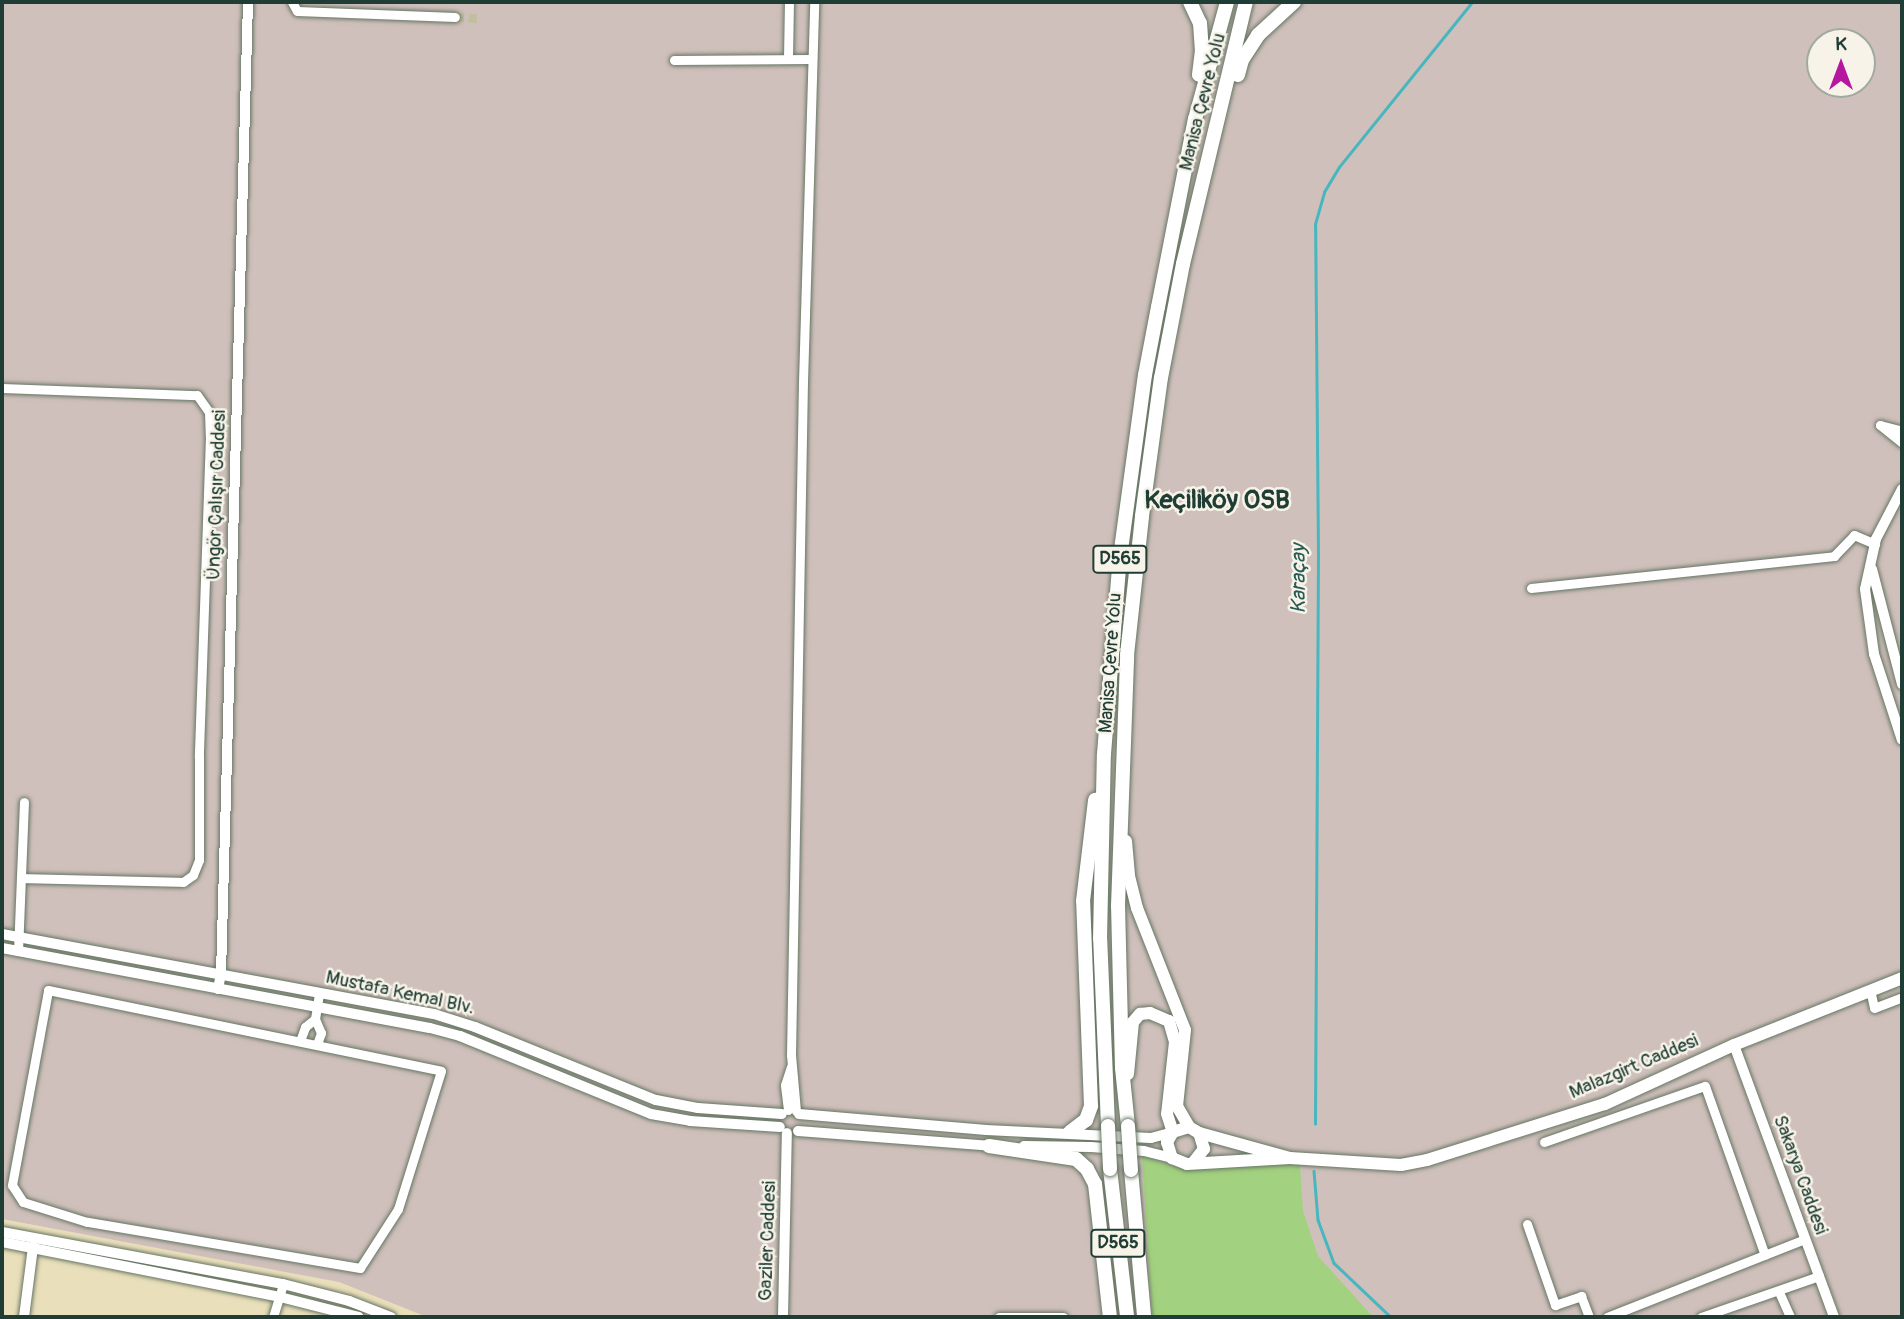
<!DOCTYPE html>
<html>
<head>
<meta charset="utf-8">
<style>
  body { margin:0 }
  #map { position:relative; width:1904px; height:1319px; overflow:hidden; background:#eadfbb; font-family:Pangolin,sans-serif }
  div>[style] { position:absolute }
  .industrial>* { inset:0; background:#d0c0bc }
  .green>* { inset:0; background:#a2d17f }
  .stream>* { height:2.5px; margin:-1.25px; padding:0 1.25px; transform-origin:1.25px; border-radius:1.25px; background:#47b6be }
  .minor-tunnel>* { height:9px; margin-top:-4.5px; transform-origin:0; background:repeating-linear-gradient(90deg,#c1bfa0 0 9px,transparent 0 13.5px) }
  .roads { filter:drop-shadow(0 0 2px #667663) drop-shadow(0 0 2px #667663) }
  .minor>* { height:9px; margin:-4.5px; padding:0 4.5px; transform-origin:4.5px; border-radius:4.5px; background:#fff }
  .tertiary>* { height:10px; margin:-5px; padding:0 5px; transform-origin:5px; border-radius:5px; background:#fff }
  .secondary>* { height:12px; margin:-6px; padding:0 6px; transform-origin:6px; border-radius:6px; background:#fff }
  .trunk>* { height:14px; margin:-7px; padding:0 7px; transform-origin:7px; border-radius:7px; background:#fff }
  .bridges { filter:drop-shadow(0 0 2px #667663) drop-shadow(0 0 2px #667663) }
  .trunk-bridge>* { height:14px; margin:-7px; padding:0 7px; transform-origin:7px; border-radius:7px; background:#fff }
  span { translate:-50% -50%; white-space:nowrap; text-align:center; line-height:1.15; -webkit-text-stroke:5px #f7f3e8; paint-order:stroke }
  .shield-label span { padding:2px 5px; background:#f7f3e8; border:2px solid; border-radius:5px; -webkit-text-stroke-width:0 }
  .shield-label { font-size:18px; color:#1f3d34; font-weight:700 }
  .street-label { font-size:19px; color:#1f3d34 }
  .water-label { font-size:21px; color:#295b56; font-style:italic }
  .district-label { font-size:26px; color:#1f3d34; font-weight:700 }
  .frame { position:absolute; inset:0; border:4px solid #1f3d34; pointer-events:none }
  .north { position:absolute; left:1806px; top:28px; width:70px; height:70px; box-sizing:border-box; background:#f7f3e8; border:2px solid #a1aaa0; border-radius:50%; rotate:0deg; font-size:19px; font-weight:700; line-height:28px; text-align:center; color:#1f3d34 }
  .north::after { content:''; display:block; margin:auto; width:24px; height:32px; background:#b5179e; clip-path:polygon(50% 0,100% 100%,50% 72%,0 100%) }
</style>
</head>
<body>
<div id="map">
  <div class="industrial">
    <div style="clip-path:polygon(evenodd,2px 2px,1902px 2px,1902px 1317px,427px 1317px,339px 1282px,2px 1219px,2px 2px,1820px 42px,1862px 42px,1862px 84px,1820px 84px,1820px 42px)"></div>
  </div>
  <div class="green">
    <div style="clip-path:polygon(1142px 1155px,1176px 1167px,1198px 1168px,1249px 1161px,1300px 1165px,1303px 1211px,1318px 1256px,1373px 1317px,1152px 1317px)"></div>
  </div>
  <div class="stream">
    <div style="left:1315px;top:1124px;width:569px;rotate:-89.7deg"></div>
    <div style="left:1318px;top:555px;width:331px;rotate:-90.5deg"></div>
    <div style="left:1315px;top:224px;width:33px;rotate:-74deg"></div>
    <div style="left:1324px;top:192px;width:29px;rotate:-59deg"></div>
    <div style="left:1339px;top:167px;width:212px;rotate:-51.1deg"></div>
    <div style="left:1314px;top:1171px;width:49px;rotate:85.3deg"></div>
    <div style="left:1318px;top:1220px;width:46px;rotate:69.6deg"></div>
    <div style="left:1334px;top:1263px;width:79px;rotate:43.5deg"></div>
  </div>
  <div class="minor-tunnel">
    <div style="left:455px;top:17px;width:22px;rotate:3deg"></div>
  </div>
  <div class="roads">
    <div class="minor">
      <div style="left:292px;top:2px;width:10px;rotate:61deg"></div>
      <div style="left:297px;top:11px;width:158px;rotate:2.2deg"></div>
      <div style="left:788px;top:58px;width:56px;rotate:-89deg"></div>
      <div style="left:674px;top:60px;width:138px;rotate:-0.4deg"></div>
      <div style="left:2px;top:388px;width:195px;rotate:2.1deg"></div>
      <div style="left:197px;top:395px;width:21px;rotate:55deg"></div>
      <div style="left:209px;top:412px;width:24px;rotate:88deg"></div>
      <div style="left:210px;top:436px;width:321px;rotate:92deg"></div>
      <div style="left:199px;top:757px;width:103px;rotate:90deg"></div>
      <div style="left:199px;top:860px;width:16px;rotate:112deg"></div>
      <div style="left:193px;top:875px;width:12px;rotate:145deg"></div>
      <div style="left:183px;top:882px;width:160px;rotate:-178.6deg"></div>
      <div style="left:1880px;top:425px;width:28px;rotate:39deg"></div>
      <div style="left:1880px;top:425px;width:23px;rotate:15deg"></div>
      <div style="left:1531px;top:588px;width:305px;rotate:-6deg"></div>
      <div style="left:1834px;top:556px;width:29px;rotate:-46deg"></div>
      <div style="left:1854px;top:535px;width:23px;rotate:23deg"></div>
      <div style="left:18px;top:951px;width:149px;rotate:-87.7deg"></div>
      <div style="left:48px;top:990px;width:401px;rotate:11.6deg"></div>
      <div style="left:441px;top:1071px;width:145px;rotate:107.3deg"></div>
      <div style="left:398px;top:1209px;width:70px;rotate:122.8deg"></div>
      <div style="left:360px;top:1268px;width:277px;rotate:-170.4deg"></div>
      <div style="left:87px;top:1222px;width:67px;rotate:-162.6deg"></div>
      <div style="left:23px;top:1202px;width:20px;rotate:-123deg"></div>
      <div style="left:12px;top:1185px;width:198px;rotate:-79.5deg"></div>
      <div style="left:1870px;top:990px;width:18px;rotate:77deg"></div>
      <div style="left:1874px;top:1008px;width:30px;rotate:-21deg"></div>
      <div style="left:300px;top:1041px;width:15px;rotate:-70deg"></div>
      <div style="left:305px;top:1027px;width:13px;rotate:-39deg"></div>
      <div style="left:317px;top:1044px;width:12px;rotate:-70deg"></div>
      <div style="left:321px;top:1033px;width:15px;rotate:-113deg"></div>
      <div style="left:315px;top:1019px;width:26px;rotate:-81deg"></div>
      <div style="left:788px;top:1110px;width:25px;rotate:-97deg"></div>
      <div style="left:785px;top:1085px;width:19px;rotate:-72deg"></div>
      <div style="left:796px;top:1111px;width:56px;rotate:-95.1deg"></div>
      <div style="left:791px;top:1055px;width:673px;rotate:-88.98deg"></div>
      <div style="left:803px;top:382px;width:380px;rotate:-88.3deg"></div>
      <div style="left:1544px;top:1142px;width:170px;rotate:-19.2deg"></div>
      <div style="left:1705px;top:1086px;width:179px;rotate:70.5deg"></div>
      <div style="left:1527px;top:1224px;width:86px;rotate:70.9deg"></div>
      <div style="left:1555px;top:1305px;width:28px;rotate:-19deg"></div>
      <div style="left:1581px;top:1296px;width:22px;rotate:69deg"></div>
      <div style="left:1779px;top:1292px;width:27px;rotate:66deg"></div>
      <div style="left:273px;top:1317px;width:34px;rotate:-73deg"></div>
      <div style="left:999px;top:1317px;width:64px"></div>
      <div style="left:1607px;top:1317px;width:213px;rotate:-21.5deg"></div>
      <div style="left:1701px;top:1317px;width:125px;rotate:-19.2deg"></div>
    </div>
    <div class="tertiary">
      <div style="left:1902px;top:489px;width:56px;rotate:117.5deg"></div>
      <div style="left:1876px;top:539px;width:51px;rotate:102.4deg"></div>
      <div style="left:1865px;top:589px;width:66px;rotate:82.1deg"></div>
      <div style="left:1874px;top:654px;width:90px;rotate:72deg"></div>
      <div style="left:1872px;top:569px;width:119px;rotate:75.4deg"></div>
      <div style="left:2px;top:934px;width:439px;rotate:10.5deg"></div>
      <div style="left:434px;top:1014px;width:43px;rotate:17.6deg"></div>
      <div style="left:475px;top:1027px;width:195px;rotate:22deg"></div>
      <div style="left:656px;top:1100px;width:43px;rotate:10.8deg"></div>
      <div style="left:698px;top:1108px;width:84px;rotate:4.1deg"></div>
      <div style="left:2px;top:948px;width:435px;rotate:10.6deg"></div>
      <div style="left:430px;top:1028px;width:31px;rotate:15deg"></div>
      <div style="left:460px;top:1036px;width:206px;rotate:22.2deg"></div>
      <div style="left:651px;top:1114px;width:40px;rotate:10deg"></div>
      <div style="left:690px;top:1121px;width:90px;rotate:3.8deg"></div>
      <div style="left:218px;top:989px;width:15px;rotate:-79deg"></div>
      <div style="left:221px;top:974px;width:972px;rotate:-88.41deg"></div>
      <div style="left:1734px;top:1045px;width:290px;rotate:69.8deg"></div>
      <div style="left:799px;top:1114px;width:188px;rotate:4.9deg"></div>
      <div style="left:986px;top:1130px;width:165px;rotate:2.8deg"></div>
      <div style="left:1151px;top:1138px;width:23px;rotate:-15deg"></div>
      <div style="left:798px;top:1131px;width:197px;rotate:4.4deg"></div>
      <div style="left:1024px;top:1146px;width:67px;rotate:0.9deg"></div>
      <div style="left:1091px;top:1147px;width:53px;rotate:4.3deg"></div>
      <div style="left:1144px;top:1151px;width:29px;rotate:14deg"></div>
      <div style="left:2px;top:1232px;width:286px;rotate:10.5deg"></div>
      <div style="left:283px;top:1284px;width:68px;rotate:14.4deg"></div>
      <div style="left:349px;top:1301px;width:45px;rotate:20.9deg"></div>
      <div style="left:2px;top:1242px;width:283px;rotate:11.2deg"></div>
      <div style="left:280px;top:1297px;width:81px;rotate:14.2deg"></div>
      <div style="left:24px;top:1317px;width:71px;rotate:-82.7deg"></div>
      <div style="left:783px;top:1317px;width:184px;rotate:-88.8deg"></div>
    </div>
    <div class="secondary">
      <div style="left:1126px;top:841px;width:35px;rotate:85deg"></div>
      <div style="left:1129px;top:876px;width:33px;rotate:76deg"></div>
      <div style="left:1137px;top:908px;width:131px;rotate:68.5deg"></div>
      <div style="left:1185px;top:1030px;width:76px;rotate:96deg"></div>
      <div style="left:1177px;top:1106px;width:24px;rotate:60deg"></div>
      <div style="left:1128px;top:1074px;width:52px;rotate:-84.5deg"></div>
      <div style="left:1133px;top:1022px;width:11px;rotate:-49deg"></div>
      <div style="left:1140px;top:1014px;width:10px;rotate:-6deg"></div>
      <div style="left:1150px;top:1013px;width:21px;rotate:23deg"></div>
      <div style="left:1169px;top:1021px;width:22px;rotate:74deg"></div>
      <div style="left:1175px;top:1042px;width:72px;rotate:96.3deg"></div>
      <div style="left:1167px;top:1114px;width:19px;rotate:72deg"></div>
      <div style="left:1290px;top:1158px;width:94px;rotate:-164.6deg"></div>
      <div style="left:1199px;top:1133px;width:12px;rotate:-149deg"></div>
      <div style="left:1189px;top:1127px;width:17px;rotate:163deg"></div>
      <div style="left:1173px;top:1132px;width:12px;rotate:121deg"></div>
      <div style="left:1167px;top:1142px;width:17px;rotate:73deg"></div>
      <div style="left:1172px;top:1158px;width:16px;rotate:22deg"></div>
      <div style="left:1187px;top:1164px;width:103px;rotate:-3.3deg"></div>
      <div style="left:1290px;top:1158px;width:111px;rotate:3.6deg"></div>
      <div style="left:1401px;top:1165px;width:26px;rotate:-11deg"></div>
      <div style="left:1427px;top:1160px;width:187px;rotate:-17.5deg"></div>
      <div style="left:1605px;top:1104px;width:142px;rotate:-24.6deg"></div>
      <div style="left:1734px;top:1045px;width:181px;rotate:-21.7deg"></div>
      <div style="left:1193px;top:1163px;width:18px;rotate:-52deg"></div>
      <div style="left:1204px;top:1149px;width:17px;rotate:-107deg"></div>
    </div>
    <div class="trunk">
      <div style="left:1190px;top:2px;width:23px;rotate:65deg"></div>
      <div style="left:1200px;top:23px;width:27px;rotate:86deg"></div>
      <div style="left:1202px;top:50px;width:25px;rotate:97deg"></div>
      <div style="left:1238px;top:75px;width:16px;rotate:-75deg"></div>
      <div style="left:1242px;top:60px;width:30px;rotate:-57deg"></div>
      <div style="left:1258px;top:35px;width:49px;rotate:-42.5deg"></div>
      <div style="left:1108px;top:1126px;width:187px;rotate:-92.4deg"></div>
      <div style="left:1100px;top:939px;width:185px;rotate:-88.8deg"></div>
      <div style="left:1104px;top:754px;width:198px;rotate:-85.4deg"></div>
      <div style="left:1120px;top:557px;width:184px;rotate:-82.2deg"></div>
      <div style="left:1145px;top:375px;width:69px;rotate:-79.2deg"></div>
      <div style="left:1158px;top:307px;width:192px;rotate:-78.9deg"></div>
      <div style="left:1195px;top:119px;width:121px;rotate:-74.7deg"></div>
      <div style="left:1128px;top:1126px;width:58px;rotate:-95.9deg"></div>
      <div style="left:1122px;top:1068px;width:162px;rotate:-91.4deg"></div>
      <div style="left:1118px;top:906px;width:251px;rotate:-87.9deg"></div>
      <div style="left:1127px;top:655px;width:140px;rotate:-83.8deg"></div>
      <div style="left:1142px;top:516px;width:139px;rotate:-82.2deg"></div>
      <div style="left:1161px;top:378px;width:116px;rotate:-79.1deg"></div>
      <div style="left:1183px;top:264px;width:269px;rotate:-76.5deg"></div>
      <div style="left:1070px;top:1132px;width:20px;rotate:-37deg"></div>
      <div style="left:1086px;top:1120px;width:15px;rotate:-70deg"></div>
      <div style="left:1091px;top:1106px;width:205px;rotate:-92.2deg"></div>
      <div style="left:1083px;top:901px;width:102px;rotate:-83.2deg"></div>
      <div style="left:989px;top:1146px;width:88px;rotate:8.5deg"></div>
      <div style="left:1076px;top:1159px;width:15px;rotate:42deg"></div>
      <div style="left:1087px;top:1169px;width:17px;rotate:62deg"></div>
      <div style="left:1095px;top:1184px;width:134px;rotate:83.6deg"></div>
      <div style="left:1110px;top:1169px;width:149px;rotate:83.4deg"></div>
      <div style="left:1131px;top:1170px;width:148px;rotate:84.9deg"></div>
    </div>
  </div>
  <div class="bridges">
    <div class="trunk-bridge">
      <div style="left:1108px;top:1126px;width:43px;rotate:87.3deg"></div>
      <div style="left:1128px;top:1126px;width:44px;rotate:86.1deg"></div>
    </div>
  </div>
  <div class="shield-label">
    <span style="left:1120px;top:559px">D565</span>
    <span style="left:1118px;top:1243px">D565</span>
  </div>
  <div class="street-label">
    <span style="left:1203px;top:102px;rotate:-76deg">Manisa Çevre Yolu</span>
    <span style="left:217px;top:495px;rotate:-88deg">Üngör Çalışır Caddesi</span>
    <span style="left:1111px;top:663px;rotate:-86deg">Manisa Çevre Yolu</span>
    <span style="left:400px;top:993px;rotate:12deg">Mustafa Kemal Blv.</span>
    <span style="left:1634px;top:1067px;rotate:-23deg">Malazgirt Caddesi</span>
    <span style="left:1800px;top:1175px;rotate:70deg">Sakarya Caddesi</span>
    <span style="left:768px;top:1241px;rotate:-88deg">Gaziler Caddesi</span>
  </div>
  <div class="water-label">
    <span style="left:1299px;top:579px;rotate:-90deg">Karaçay</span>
  </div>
  <div class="district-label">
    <span style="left:1217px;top:501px">Keçiliköy OSB</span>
  </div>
  <div class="frame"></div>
  <div class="north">K</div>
</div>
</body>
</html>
